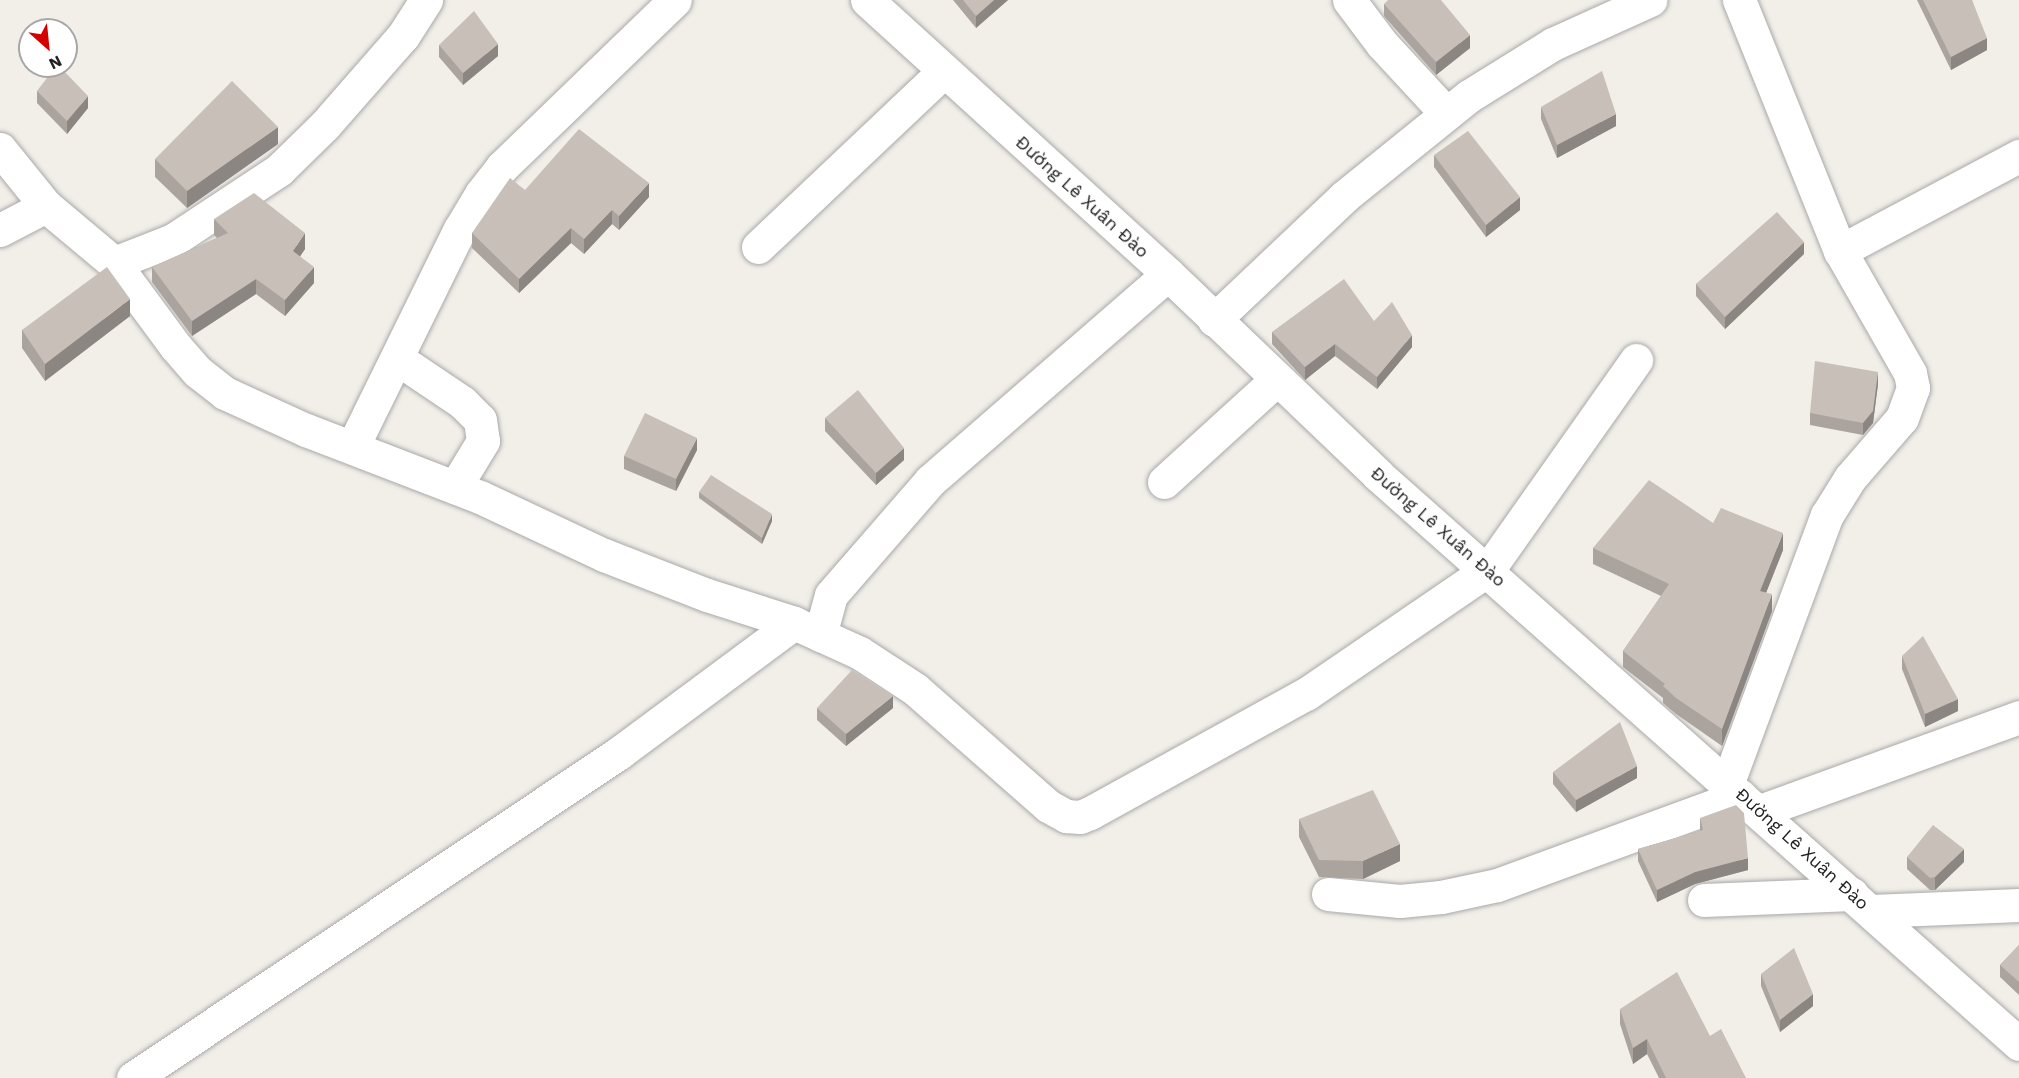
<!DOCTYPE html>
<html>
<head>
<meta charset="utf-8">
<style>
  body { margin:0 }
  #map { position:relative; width:2019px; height:1078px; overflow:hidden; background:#f2efe9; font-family:"Work Sans",sans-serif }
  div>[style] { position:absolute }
  .roads { filter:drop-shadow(0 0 2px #a9a9a9) drop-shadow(0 0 2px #a9a9a9) }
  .minor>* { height:33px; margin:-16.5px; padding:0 16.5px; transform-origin:16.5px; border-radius:16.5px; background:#fff }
  .wall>* { inset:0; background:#aba49e }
  .shaded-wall>* { inset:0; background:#8b8681 }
  .building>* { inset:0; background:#c7bfb8 }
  span { translate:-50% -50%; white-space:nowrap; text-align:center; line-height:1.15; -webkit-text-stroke:4.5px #fff; paint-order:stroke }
  .street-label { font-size:18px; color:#222 }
  .north { position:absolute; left:18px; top:18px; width:60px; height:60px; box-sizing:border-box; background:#fff; border:2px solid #a7a7a7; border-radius:50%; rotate:153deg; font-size:16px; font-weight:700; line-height:24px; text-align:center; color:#222 }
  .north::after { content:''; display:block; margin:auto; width:21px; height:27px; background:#d40000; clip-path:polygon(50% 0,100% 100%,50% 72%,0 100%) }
</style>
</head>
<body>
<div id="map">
  <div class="roads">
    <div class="minor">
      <div style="left:867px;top:0;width:407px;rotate:42.3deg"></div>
      <div style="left:1168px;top:274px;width:291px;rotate:43.7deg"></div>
      <div style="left:1378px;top:475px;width:857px;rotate:41.59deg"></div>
      <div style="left:1349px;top:0;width:55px;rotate:53.1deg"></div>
      <div style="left:1382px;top:44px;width:94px;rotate:47.2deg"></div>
      <div style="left:0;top:149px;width:73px;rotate:51.1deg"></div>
      <div style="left:46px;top:206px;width:89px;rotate:40deg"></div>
      <div style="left:114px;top:263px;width:104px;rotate:53.6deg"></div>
      <div style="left:176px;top:347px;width:33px;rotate:49deg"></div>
      <div style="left:198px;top:372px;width:34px;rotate:38deg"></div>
      <div style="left:225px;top:393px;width:89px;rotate:24.6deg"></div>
      <div style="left:306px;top:430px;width:186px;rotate:21.1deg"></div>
      <div style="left:480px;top:497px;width:137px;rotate:25.1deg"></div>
      <div style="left:604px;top:555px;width:110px;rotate:21.2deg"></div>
      <div style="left:707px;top:595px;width:91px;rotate:17.8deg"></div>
      <div style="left:794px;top:623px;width:72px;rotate:24.4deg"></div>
      <div style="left:860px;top:653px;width:66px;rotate:33.2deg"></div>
      <div style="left:915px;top:689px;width:177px;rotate:41.3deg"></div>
      <div style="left:1048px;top:806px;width:21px;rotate:29deg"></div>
      <div style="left:1066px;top:816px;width:14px;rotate:4deg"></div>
      <div style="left:1080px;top:817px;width:11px;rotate:-22deg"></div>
      <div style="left:1090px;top:813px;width:247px;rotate:-28.9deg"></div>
      <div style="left:1306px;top:694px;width:220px;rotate:-34.3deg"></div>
      <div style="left:1488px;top:570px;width:257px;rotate:-54.8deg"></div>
      <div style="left:0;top:230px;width:52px;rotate:-27.6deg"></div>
      <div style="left:758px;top:247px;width:255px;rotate:-43.4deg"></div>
      <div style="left:1840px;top:251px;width:203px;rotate:-28deg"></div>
      <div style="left:114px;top:263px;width:63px;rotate:-21.3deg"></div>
      <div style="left:173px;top:240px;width:127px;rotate:-33.4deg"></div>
      <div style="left:279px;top:170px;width:64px;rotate:-44.4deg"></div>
      <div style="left:325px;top:125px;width:118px;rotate:-48.8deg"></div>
      <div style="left:403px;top:36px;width:43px;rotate:-57.4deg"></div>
      <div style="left:1214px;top:320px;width:180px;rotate:-43.4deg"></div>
      <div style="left:1345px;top:196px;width:159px;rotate:-38.9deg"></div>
      <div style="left:1469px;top:96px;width:99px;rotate:-31.8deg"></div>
      <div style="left:1553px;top:44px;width:107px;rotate:-24.4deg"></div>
      <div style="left:398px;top:359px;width:77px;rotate:33.9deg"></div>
      <div style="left:462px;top:402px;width:25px;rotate:45deg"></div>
      <div style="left:480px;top:420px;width:21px;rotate:82deg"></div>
      <div style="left:483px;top:441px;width:54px;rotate:121.3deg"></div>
      <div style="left:353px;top:446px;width:242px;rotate:-63.8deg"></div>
      <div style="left:460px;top:229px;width:41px;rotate:-59deg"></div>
      <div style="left:481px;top:194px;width:34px;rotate:-52deg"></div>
      <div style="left:502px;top:167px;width:240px;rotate:-44deg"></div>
      <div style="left:1164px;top:482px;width:153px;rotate:-42.3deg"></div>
      <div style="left:820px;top:635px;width:41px;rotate:-74.6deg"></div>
      <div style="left:831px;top:595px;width:151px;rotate:-49deg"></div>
      <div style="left:930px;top:481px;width:315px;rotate:-41deg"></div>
      <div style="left:1728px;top:782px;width:285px;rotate:-69.7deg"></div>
      <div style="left:1827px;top:515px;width:44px;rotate:-58.1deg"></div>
      <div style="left:1850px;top:478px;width:79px;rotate:-49.1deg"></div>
      <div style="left:1902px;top:418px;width:32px;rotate:-70deg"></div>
      <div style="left:1913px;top:388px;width:15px;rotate:-101deg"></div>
      <div style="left:1910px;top:373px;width:141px;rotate:-119.8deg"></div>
      <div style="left:1840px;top:251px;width:271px;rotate:-111.9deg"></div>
      <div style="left:1760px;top:811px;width:276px;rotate:-19.9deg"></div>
      <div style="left:1328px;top:894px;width:72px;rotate:5.6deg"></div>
      <div style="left:1400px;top:901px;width:41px;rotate:-5.6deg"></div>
      <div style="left:1441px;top:897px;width:57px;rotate:-12.1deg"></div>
      <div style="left:1497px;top:885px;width:259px;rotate:-20.1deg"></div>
      <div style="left:1704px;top:900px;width:148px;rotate:-2.3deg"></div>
      <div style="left:1871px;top:911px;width:148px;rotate:-2.3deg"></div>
      <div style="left:133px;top:1078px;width:585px;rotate:-33.77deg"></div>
      <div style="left:619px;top:753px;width:218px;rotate:-36.6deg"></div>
    </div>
  </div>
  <div class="wall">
    <div style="clip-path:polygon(953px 0,1008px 0,976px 28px)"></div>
    <div style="clip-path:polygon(1917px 0,1972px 0,1987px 50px,1951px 70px)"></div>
    <div style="clip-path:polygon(1384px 4px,1470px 48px,1436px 75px,1384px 16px)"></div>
    <div style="clip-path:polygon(439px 45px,498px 56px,463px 85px,439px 57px)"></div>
    <div style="clip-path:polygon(37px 91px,88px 108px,67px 134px,37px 103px)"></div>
    <div style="clip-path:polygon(1541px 107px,1616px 126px,1557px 158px,1541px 119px)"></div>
    <div style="clip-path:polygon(278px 144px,187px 208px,155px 177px,155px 159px)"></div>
    <div style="clip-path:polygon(1434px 155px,1520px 210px,1486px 237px,1434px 167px)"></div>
    <div style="clip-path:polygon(525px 190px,649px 197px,619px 230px,612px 224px,584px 254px,571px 243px,519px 293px,472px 248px,472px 233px)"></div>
    <div style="clip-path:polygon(214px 219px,305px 249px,300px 256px,314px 283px,285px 316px,256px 294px,192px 336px,152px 282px,152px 267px,217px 238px,214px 235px)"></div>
    <div style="clip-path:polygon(1804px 254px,1725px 329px,1696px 296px,1696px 284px)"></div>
    <div style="clip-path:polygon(130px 316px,45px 381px,22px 348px,22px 330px)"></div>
    <div style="clip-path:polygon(1374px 321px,1412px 347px,1377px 389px,1335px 356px,1305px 380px,1272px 344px,1272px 332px)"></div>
    <div style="clip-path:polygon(1878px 384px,1873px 423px,1863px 435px,1810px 425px,1810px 413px)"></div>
    <div style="clip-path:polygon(825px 418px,904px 460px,876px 485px,825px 431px)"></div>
    <div style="clip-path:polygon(697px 450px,676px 491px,624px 469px,624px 456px)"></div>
    <div style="clip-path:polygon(699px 492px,772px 521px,762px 544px,699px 498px)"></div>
    <div style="clip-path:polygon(1713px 523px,1783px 550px,1766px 593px,1772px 611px,1722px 746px,1676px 714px,1663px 703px,1663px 698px,1623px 667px,1623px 651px,1661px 596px,1593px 564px,1593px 548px)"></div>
    <div style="clip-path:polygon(1902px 656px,1958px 711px,1925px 727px,1902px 669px)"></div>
    <div style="clip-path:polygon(817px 708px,893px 708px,846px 746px,817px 720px)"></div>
    <div style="clip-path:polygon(1553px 772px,1637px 778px,1576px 812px,1553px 784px)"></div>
    <div style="clip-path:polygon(1700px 818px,1748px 870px,1695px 884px,1657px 902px,1638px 861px,1638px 849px,1700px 831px)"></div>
    <div style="clip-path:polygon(1299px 819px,1400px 861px,1363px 879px,1319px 877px,1299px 837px)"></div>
    <div style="clip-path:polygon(1907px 857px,1964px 862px,1935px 890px,1930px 890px,1907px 869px)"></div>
    <div style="clip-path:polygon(2019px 945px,2019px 995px,2000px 977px,2000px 965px)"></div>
    <div style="clip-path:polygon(1761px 974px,1813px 1006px,1780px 1032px,1761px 986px)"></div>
    <div style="clip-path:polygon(1620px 1009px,1746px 1078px,1659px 1078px,1647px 1054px,1633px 1064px,1620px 1024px)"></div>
  </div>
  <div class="shaded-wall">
    <div style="clip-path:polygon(994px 0,1008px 0,976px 28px,976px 16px)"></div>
    <div style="clip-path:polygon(1470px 35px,1470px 48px,1436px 75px,1436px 62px)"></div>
    <div style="clip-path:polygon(1987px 38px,1987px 50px,1951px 70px,1951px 57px)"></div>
    <div style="clip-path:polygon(498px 44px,498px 56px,463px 85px,463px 73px)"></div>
    <div style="clip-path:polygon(88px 96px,88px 108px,67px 134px,67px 121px)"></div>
    <div style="clip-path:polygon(1616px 114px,1616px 126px,1557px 158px,1557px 145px)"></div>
    <div style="clip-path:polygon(278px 127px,278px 144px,187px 208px,187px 191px)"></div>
    <div style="clip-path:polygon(649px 183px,649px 197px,619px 230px,619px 216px)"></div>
    <div style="clip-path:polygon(1520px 197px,1520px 210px,1486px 237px,1486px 225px)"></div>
    <div style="clip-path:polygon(612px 210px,612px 224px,584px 254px,584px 239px)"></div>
    <div style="clip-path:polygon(571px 228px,571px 243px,519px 293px,519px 279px)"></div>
    <div style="clip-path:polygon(305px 233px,305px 249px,293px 267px,293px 251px)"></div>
    <div style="clip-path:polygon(1804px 242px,1804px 254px,1725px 329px,1725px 317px)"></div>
    <div style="clip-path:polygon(314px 267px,314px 283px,285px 316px,285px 300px)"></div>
    <div style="clip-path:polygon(256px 279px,256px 294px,192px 336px,192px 321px)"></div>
    <div style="clip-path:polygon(130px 299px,130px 316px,45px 381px,45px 364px)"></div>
    <div style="clip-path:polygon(1412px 335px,1412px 347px,1377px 389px,1377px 377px)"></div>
    <div style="clip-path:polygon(1335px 344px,1335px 356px,1305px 380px,1305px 367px)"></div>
    <div style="clip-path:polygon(1878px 372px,1878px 384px,1873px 423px,1863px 435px,1863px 423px)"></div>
    <div style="clip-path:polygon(697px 438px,697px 450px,676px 491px,676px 479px)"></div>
    <div style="clip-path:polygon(904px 448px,904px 460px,876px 485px,876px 473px)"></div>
    <div style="clip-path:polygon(772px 514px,772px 521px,762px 544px,762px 538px)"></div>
    <div style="clip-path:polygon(1783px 533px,1783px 550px,1760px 608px,1760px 591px)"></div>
    <div style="clip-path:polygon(1772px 594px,1772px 611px,1722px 746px,1722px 729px)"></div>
    <div style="clip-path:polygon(893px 696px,893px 708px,846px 746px,846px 734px)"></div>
    <div style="clip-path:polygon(1958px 699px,1958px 711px,1925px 727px,1925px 714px)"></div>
    <div style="clip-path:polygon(1637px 766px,1637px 778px,1576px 812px,1576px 800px)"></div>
    <div style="clip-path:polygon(1400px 844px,1400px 861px,1363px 879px,1363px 861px)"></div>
    <div style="clip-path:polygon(1964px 849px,1964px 862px,1935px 890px,1935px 877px)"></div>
    <div style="clip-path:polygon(1748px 858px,1748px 870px,1695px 884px,1657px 902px,1657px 890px,1695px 872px)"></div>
    <div style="clip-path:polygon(1813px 994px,1813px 1006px,1780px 1032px,1780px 1020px)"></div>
    <div style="clip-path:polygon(1647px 1039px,1647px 1054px,1633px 1064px,1633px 1048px)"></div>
  </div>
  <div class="building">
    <div style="clip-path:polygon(963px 0,994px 0,976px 16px)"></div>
    <div style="clip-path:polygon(1388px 0,1441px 0,1470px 35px,1436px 62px,1384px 4px)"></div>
    <div style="clip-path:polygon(1923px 0,1972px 0,1987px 38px,1951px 57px)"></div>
    <div style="clip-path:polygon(474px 11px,498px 44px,463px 73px,439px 45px)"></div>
    <div style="clip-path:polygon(56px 66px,59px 66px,88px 96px,67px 121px,37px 91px)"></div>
    <div style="clip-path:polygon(1602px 71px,1616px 114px,1557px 145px,1541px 107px)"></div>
    <div style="clip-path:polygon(232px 81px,278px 127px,187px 191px,155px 159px)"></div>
    <div style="clip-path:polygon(579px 129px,649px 183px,619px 216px,612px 210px,584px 239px,571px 228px,519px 279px,472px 233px,510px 178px,525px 190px)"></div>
    <div style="clip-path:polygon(1468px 131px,1520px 197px,1486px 225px,1434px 155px)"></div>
    <div style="clip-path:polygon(254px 193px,305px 233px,293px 251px,314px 267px,285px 300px,256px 279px,192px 321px,152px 267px,228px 233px,214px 219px)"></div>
    <div style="clip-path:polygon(1777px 212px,1804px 242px,1725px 317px,1696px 284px)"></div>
    <div style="clip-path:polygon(107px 267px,130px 299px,45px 364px,22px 330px)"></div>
    <div style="clip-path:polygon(1344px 279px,1374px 321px,1392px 302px,1412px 335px,1377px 377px,1335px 344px,1305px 367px,1272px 332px)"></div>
    <div style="clip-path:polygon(1815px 361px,1878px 372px,1873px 411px,1863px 423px,1810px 413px)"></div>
    <div style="clip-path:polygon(858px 390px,904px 448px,876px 473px,825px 418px)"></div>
    <div style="clip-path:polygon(645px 413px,697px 438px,676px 479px,624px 456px)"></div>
    <div style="clip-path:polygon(711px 475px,772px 514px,762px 538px,699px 492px)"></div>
    <div style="clip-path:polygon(1649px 480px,1713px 523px,1721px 508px,1783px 533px,1760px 591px,1772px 594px,1722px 729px,1676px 698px,1663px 686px,1665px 684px,1623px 651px,1669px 584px,1593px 548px)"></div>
    <div style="clip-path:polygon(1923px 636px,1958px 699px,1925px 714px,1902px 656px)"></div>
    <div style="clip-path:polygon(852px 670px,893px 696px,846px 734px,817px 708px)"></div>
    <div style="clip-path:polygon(1620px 722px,1637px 766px,1576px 800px,1553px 772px)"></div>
    <div style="clip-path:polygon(1373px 790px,1400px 844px,1363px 861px,1319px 860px,1299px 819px)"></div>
    <div style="clip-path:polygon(1736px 805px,1744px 813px,1748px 858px,1695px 872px,1657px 890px,1638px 849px,1703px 830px,1700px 818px)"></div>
    <div style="clip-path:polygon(1933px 825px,1964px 849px,1935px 877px,1930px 878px,1907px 857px)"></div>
    <div style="clip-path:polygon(2019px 945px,2019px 982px,2000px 965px)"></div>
    <div style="clip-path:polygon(1794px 948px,1813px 994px,1780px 1020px,1761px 974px)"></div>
    <div style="clip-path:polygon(1677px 972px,1710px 1036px,1721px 1029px,1746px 1078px,1666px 1078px,1647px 1039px,1633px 1048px,1620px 1009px)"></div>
  </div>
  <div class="street-label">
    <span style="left:1082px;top:197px;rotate:42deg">Đường Lê Xuân Đào</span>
    <span style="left:1438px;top:527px;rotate:41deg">Đường Lê Xuân Đào</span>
    <span style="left:1802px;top:849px;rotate:42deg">Đường Lê Xuân Đào</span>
  </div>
  <div class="north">N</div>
</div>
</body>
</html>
